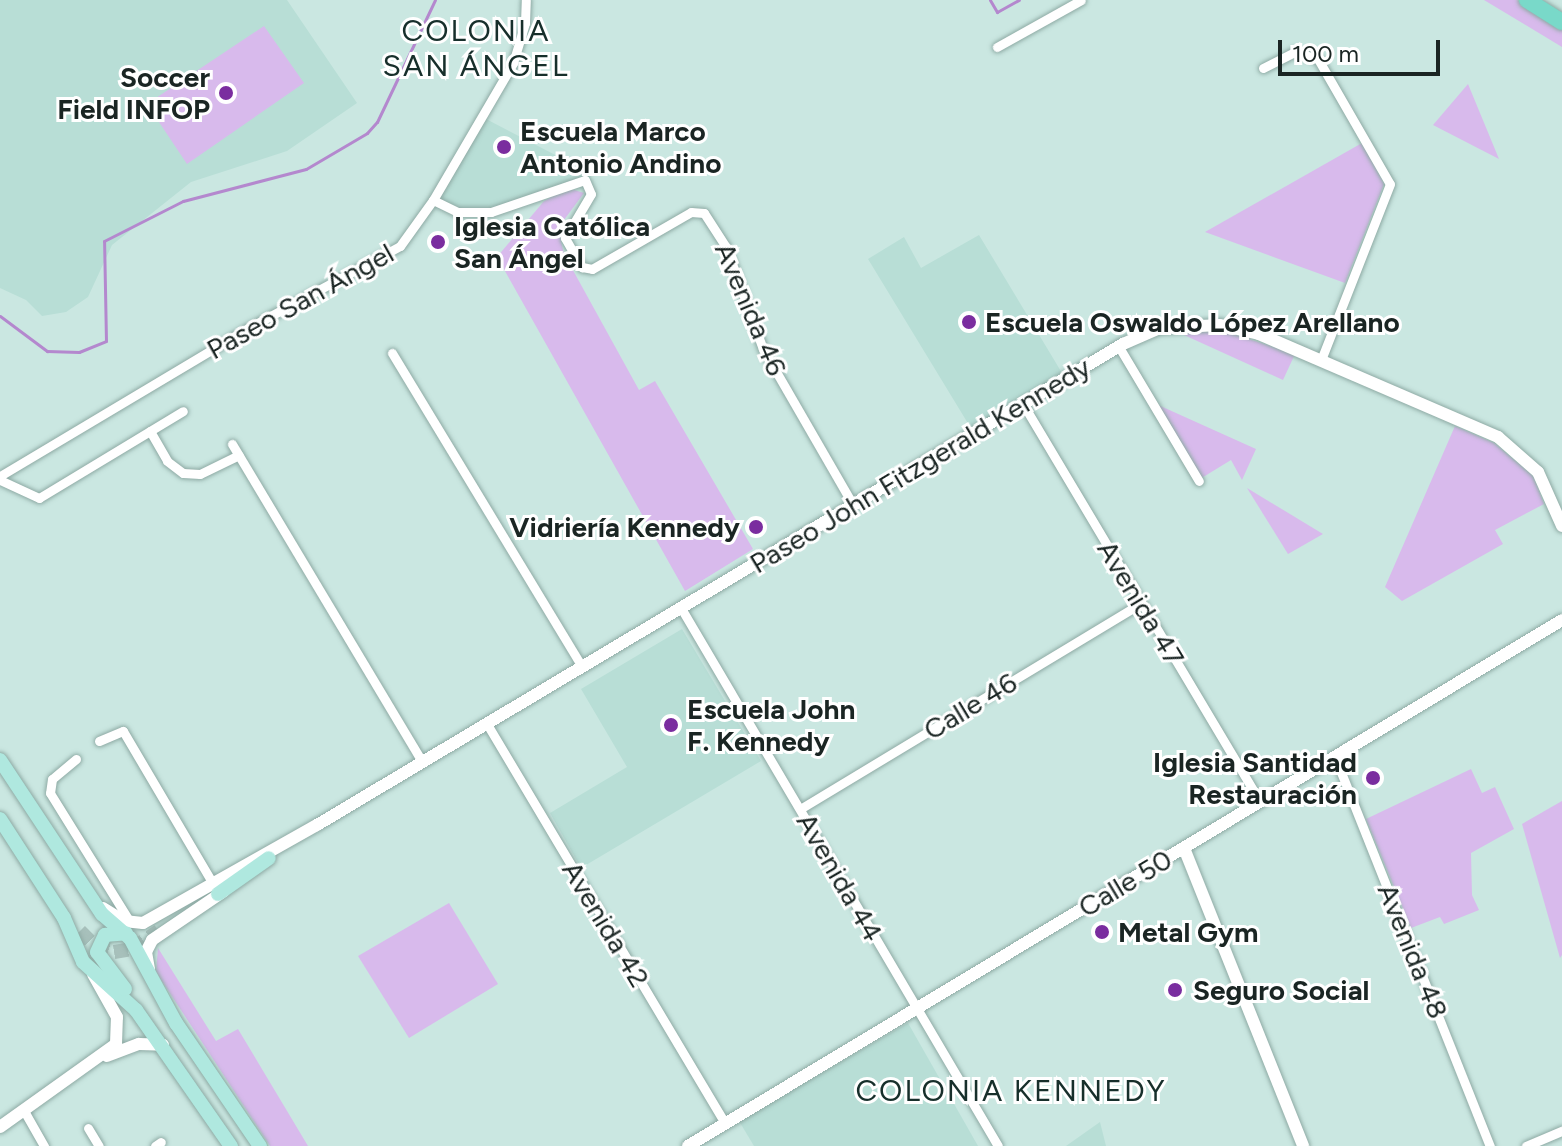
<!DOCTYPE html>
<html>
<head>
<meta charset="utf-8">
<style>
  body { margin:0 }
  #map { position:relative; width:1562px; height:1146px; overflow:hidden; background:#cae7e1; font-family:Figtree,sans-serif }
  div>[style] { position:absolute }
  .built>* { inset:0; background:#b8ded6 }
  .green>* { inset:0; background:#d8baec }
  .stream>* { height:3px; margin:-1.5px; padding:0 1.5px; transform-origin:1.5px; border-radius:1.5px; background:#b488ce }
  .primary-tunnel>* { height:14px; margin-top:-7px; transform-origin:0; background:repeating-linear-gradient(90deg,#a7c0bb 0 14px,transparent 0 21px) }
  .roads { filter:drop-shadow(0 0 2px #8eaaa4) drop-shadow(0 0 2px #8eaaa4) }
  .street>* { height:9px; margin:-4.5px; padding:0 4.5px; transform-origin:4.5px; border-radius:4.5px; background:#fff }
  .secondary>* { height:12px; margin:-6px; padding:0 6px; transform-origin:6px; border-radius:6px; background:#fff }
  .primary>* { height:14px; margin:-7px; padding:0 7px; transform-origin:7px; border-radius:7px; background:#afe8df }
  .highway>* { height:16px; margin:-8px; padding:0 8px; transform-origin:8px; border-radius:8px; background:#79d9c9 }
  .dots>* { width:22px; height:22px; translate:-50% -50%; box-sizing:border-box; border:4px solid #fff; border-radius:50% }
  span { translate:-50% -50%; white-space:nowrap; text-align:center; line-height:1.15; -webkit-text-stroke:6px #fff; paint-order:stroke }
  .poi-label { font-size:28px; color:#1a2523; font-weight:700 }
  .right { translate:-100% -50%; text-align:right }
  .left { translate:0 -50%; text-align:left }
  .street-label { font-size:28px; color:#1a2523 }
  .neighbourhood-label { font-size:30px; color:#172f2b; letter-spacing:2px }
  .scale { position:absolute; left:1278px; top:40px; width:162px; height:36px; box-sizing:border-box; border:4px solid #1a2523; border-top:0; padding-left:10px; font-size:24px; line-height:28px; white-space:nowrap; color:#1a2523; -webkit-text-stroke:6px #fff; paint-order:stroke }
</style>
</head>
<body>
<div id="map">
  <div class="built">
    <div style="clip-path:polygon(0 0,287px 0,357px 103px,287px 151px,191px 182px,112px 245px,88px 297px,66px 312px,42px 316px,26px 300px,0 288px)"></div>
    <div style="clip-path:polygon(486px 119px,592px 174px,589px 180px,503px 208px,457px 209px,439px 200px)"></div>
    <div style="clip-path:polygon(979px 235px,1062px 373px,972px 430px,868px 259px,904px 237px,921px 268px)"></div>
    <div style="clip-path:polygon(682px 629px,761px 761px,581px 868px,550px 813px,627px 767px,581px 689px)"></div>
    <div style="clip-path:polygon(908px 1023px,978px 1146px,754px 1146px,739px 1121px)"></div>
    <div style="clip-path:polygon(1100px 1122px,1106px 1146px,1066px 1146px)"></div>
  </div>
  <div class="green">
    <div style="clip-path:polygon(1484px 0,1517px 0,1562px 28px,1562px 47px)"></div>
    <div style="clip-path:polygon(264px 26px,304px 83px,187px 164px,147px 104px)"></div>
    <div style="clip-path:polygon(1468px 84px,1499px 159px,1433px 125px)"></div>
    <div style="clip-path:polygon(1362px 143px,1384px 184px,1345px 283px,1205px 232px)"></div>
    <div style="clip-path:polygon(568px 188px,584px 193px,558px 228px,564px 254px,639px 390px,655px 381px,753px 549px,685px 591px,497px 257px,544px 201px)"></div>
    <div style="clip-path:polygon(1173px 330px,1221px 330px,1295px 354px,1283px 380px)"></div>
    <div style="clip-path:polygon(1156px 404px,1256px 449px,1242px 480px,1231px 460px,1200px 479px)"></div>
    <div style="clip-path:polygon(1455px 426px,1494px 443px,1533px 476px,1544px 504px,1495px 530px,1503px 544px,1402px 601px,1385px 587px)"></div>
    <div style="clip-path:polygon(1247px 488px,1323px 534px,1288px 554px)"></div>
    <div style="clip-path:polygon(1471px 769px,1482px 793px,1495px 787px,1514px 829px,1471px 853px,1472px 895px,1479px 910px,1444px 924px,1440px 917px,1411px 928px,1366px 819px)"></div>
    <div style="clip-path:polygon(1562px 801px,1562px 955px,1560px 958px,1522px 824px)"></div>
    <div style="clip-path:polygon(449px 903px,498px 984px,409px 1038px,358px 956px)"></div>
    <div style="clip-path:polygon(158px 948px,216px 1041px,238px 1029px,308px 1146px,270px 1146px,156px 972px)"></div>
  </div>
  <div class="stream">
    <div style="left:990px;top:0;width:14px;rotate:60deg"></div>
    <div style="left:997px;top:12px;width:25px;rotate:-29deg"></div>
    <div style="left:0;top:316px;width:59px;rotate:36.7deg"></div>
    <div style="left:47px;top:351px;width:32px;rotate:2deg"></div>
    <div style="left:79px;top:352px;width:29px;rotate:-22deg"></div>
    <div style="left:106px;top:341px;width:100px;rotate:-91.1deg"></div>
    <div style="left:104px;top:241px;width:89px;rotate:-26.9deg"></div>
    <div style="left:183px;top:201px;width:127px;rotate:-14.6deg"></div>
    <div style="left:306px;top:169px;width:71px;rotate:-30.5deg"></div>
    <div style="left:367px;top:133px;width:15px;rotate:-48deg"></div>
    <div style="left:377px;top:122px;width:135px;rotate:-64.6deg"></div>
  </div>
  <div class="primary-tunnel">
    <div style="left:80px;top:931px;width:21px;rotate:45deg"></div>
    <div style="left:95px;top:946px;width:20px;rotate:18deg"></div>
    <div style="left:114px;top:952px;width:18px;rotate:-9deg"></div>
    <div style="left:132px;top:949px;width:32px;rotate:-34deg"></div>
  </div>
  <div class="roads">
    <div class="street">
      <div style="left:997px;top:47px;width:96px;rotate:-29.2deg"></div>
      <div style="left:1263px;top:68px;width:36px;rotate:-27deg"></div>
      <div style="left:1295px;top:52px;width:24px;rotate:17deg"></div>
      <div style="left:1318px;top:59px;width:144px;rotate:60.1deg"></div>
      <div style="left:1390px;top:184px;width:189px;rotate:111.4deg"></div>
      <div style="left:433px;top:200px;width:28px;rotate:26deg"></div>
      <div style="left:458px;top:212px;width:33px"></div>
      <div style="left:491px;top:212px;width:99px;rotate:-18.8deg"></div>
      <div style="left:585px;top:180px;width:15px;rotate:67deg"></div>
      <div style="left:591px;top:194px;width:51px;rotate:120.6deg"></div>
      <div style="left:565px;top:238px;width:34px;rotate:60deg"></div>
      <div style="left:582px;top:267px;width:10px;rotate:11deg"></div>
      <div style="left:592px;top:269px;width:114px;rotate:-29.9deg"></div>
      <div style="left:691px;top:212px;width:13px;rotate:4deg"></div>
      <div style="left:704px;top:213px;width:40px;rotate:57.1deg"></div>
      <div style="left:726px;top:247px;width:109px;rotate:70.1deg"></div>
      <div style="left:763px;top:349px;width:180px;rotate:60deg"></div>
      <div style="left:1119px;top:347px;width:156px;rotate:59.2deg"></div>
      <div style="left:392px;top:353px;width:367px;rotate:58.8deg"></div>
      <div style="left:1023px;top:404px;width:463px;rotate:59.2deg"></div>
      <div style="left:150px;top:431px;width:34px;rotate:60deg"></div>
      <div style="left:167px;top:461px;width:20px;rotate:37deg"></div>
      <div style="left:183px;top:473px;width:17px;rotate:3deg"></div>
      <div style="left:200px;top:474px;width:43px;rotate:-26deg"></div>
      <div style="left:232px;top:444px;width:370px;rotate:59.1deg"></div>
      <div style="left:0;top:476px;width:293px;rotate:-30.8deg"></div>
      <div style="left:252px;top:326px;width:168px;rotate:-28.4deg"></div>
      <div style="left:400px;top:246px;width:57px;rotate:-54.3deg"></div>
      <div style="left:433px;top:200px;width:159px;rotate:-59.7deg"></div>
      <div style="left:513px;top:63px;width:42px;rotate:-73.3deg"></div>
      <div style="left:525px;top:23px;width:23px;rotate:-88deg"></div>
      <div style="left:0;top:480px;width:43px;rotate:24.8deg"></div>
      <div style="left:39px;top:498px;width:168px;rotate:-31.1deg"></div>
      <div style="left:681px;top:608px;width:624px;rotate:59.49deg"></div>
      <div style="left:487px;top:724px;width:465px;rotate:59.2deg"></div>
      <div style="left:99px;top:741px;width:26px;rotate:-23deg"></div>
      <div style="left:123px;top:731px;width:175px;rotate:59.5deg"></div>
      <div style="left:1335px;top:757px;width:419px;rotate:68.3deg"></div>
      <div style="left:76px;top:759px;width:31px;rotate:140deg"></div>
      <div style="left:52px;top:779px;width:14px;rotate:98deg"></div>
      <div style="left:50px;top:793px;width:152px;rotate:58.2deg"></div>
      <div style="left:800px;top:809px;width:397px;rotate:-31.1deg"></div>
      <div style="left:23px;top:1109px;width:43px;rotate:60.4deg"></div>
      <div style="left:88px;top:1128px;width:21px;rotate:59deg"></div>
      <div style="left:155px;top:1146px;width:7px;rotate:-34deg"></div>
      <div style="left:1526px;top:1146px;width:39px;rotate:-23deg"></div>
    </div>
    <div class="secondary">
      <div style="left:1184px;top:848px;width:321px;rotate:68.2deg"></div>
      <div style="left:103px;top:908px;width:25px;rotate:32deg"></div>
      <div style="left:124px;top:921px;width:19px;rotate:6deg"></div>
      <div style="left:143px;top:923px;width:200px;rotate:-29.4deg"></div>
      <div style="left:317px;top:825px;width:939px;rotate:-30.83deg"></div>
      <div style="left:1123px;top:344px;width:40px;rotate:-23.4deg"></div>
      <div style="left:1160px;top:328px;width:60px;rotate:-2.9deg"></div>
      <div style="left:1220px;top:325px;width:40px;rotate:13deg"></div>
      <div style="left:1259px;top:334px;width:260px;rotate:23.3deg"></div>
      <div style="left:1498px;top:437px;width:53px;rotate:41.2deg"></div>
      <div style="left:1538px;top:472px;width:59px;rotate:66deg"></div>
      <div style="left:149px;top:969px;width:17px;rotate:-100deg"></div>
      <div style="left:146px;top:952px;width:13px;rotate:-63deg"></div>
      <div style="left:152px;top:940px;width:87px;rotate:-34.2deg"></div>
      <div style="left:107px;top:1056px;width:34px;rotate:-21deg"></div>
      <div style="left:139px;top:1044px;width:24px;rotate:2deg"></div>
      <div style="left:0;top:1127px;width:143px;rotate:-35.6deg"></div>
      <div style="left:116px;top:1044px;width:27px;rotate:-88deg"></div>
      <div style="left:117px;top:1017px;width:49px;rotate:-119.2deg"></div>
      <div style="left:688px;top:1146px;width:1020px;rotate:-31.04deg"></div>
    </div>
    <div class="primary">
      <div style="left:0;top:760px;width:185px;rotate:56.5deg"></div>
      <div style="left:102px;top:914px;width:37px;rotate:41deg"></div>
      <div style="left:130px;top:938px;width:97px;rotate:61.6deg"></div>
      <div style="left:176px;top:1023px;width:149px;rotate:55.7deg"></div>
      <div style="left:0;top:819px;width:118px;rotate:57.1deg"></div>
      <div style="left:64px;top:918px;width:48px;rotate:66.6deg"></div>
      <div style="left:83px;top:962px;width:72px;rotate:42.2deg"></div>
      <div style="left:136px;top:1010px;width:166px;rotate:55.1deg"></div>
      <div style="left:218px;top:894px;width:62px;rotate:-35.2deg"></div>
      <div style="left:125px;top:989px;width:46px;rotate:-127.1deg"></div>
      <div style="left:97px;top:952px;width:19px;rotate:-65deg"></div>
      <div style="left:105px;top:935px;width:21px;rotate:-5deg"></div>
    </div>
    <div class="highway">
      <div style="left:1527px;top:0;width:41px;rotate:32.2deg"></div>
    </div>
  </div>
  <div class="dots">
    <div style="left:226px;top:93px;background:#7a2d9f"></div>
    <div style="left:504px;top:147px;background:#7a2d9f"></div>
    <div style="left:438px;top:242px;background:#7a2d9f"></div>
    <div style="left:969px;top:322px;background:#7a2d9f"></div>
    <div style="left:756px;top:527px;background:#7a2d9f"></div>
    <div style="left:671px;top:725px;background:#7a2d9f"></div>
    <div style="left:1373px;top:778px;background:#7a2d9f"></div>
    <div style="left:1102px;top:932px;background:#7a2d9f"></div>
    <div style="left:1175px;top:990px;background:#7a2d9f"></div>
  </div>
  <div class="poi-label">
    <span class="right" style="left:210px;top:93px">Soccer<br>Field INFOP</span>
    <span class="left" style="left:520px;top:147px">Escuela Marco<br>Antonio Andino</span>
    <span class="left" style="left:454px;top:242px">Iglesia Católica<br>San Ángel</span>
    <span class="left" style="left:985px;top:322px">Escuela Oswaldo López Arellano</span>
    <span class="right" style="left:740px;top:527px">Vidriería Kennedy</span>
    <span class="left" style="left:687px;top:725px">Escuela John<br>F. Kennedy</span>
    <span class="right" style="left:1357px;top:778px">Iglesia Santidad<br>Restauración</span>
    <span class="left" style="left:1118px;top:932px">Metal Gym</span>
    <span class="left" style="left:1193px;top:990px">Seguro Social</span>
  </div>
  <div class="street-label">
    <span style="left:300px;top:301px;rotate:-29deg">Paseo San Ángel</span>
    <span style="left:751px;top:309px;rotate:67deg">Avenida 46</span>
    <span style="left:920px;top:465px;rotate:-31deg">Paseo John Fitzgerald Kennedy</span>
    <span style="left:1141px;top:603px;rotate:59deg">Avenida 47</span>
    <span style="left:970px;top:706px;rotate:-31deg">Calle 46</span>
    <span style="left:840px;top:877px;rotate:60deg">Avenida 44</span>
    <span style="left:1125px;top:883px;rotate:-31deg">Calle 50</span>
    <span style="left:606px;top:924px;rotate:59deg">Avenida 42</span>
    <span style="left:1413px;top:951px;rotate:68deg">Avenida 48</span>
  </div>
  <div class="neighbourhood-label">
    <span style="left:476px;top:48px">COLONIA<br>SAN ÁNGEL</span>
    <span style="left:1011px;top:1091px">COLONIA KENNEDY</span>
  </div>
  <div class="scale">100 m</div>
</div>
</body>
</html>
